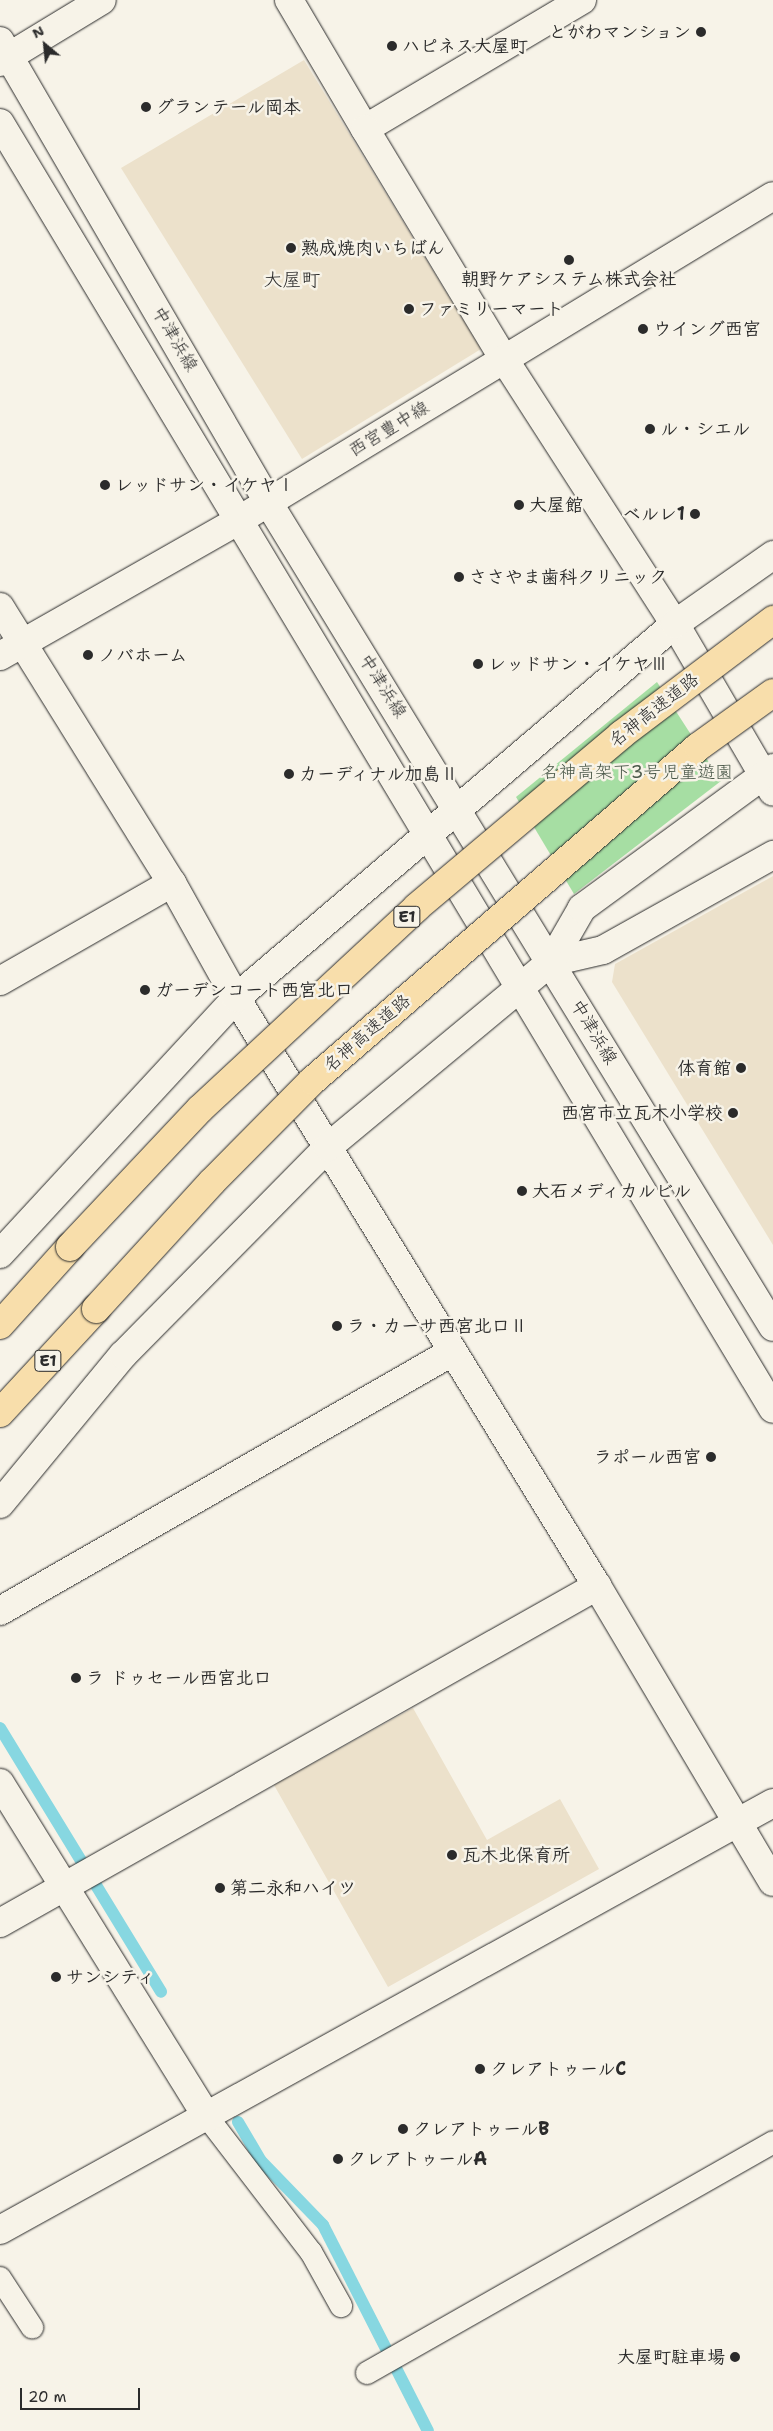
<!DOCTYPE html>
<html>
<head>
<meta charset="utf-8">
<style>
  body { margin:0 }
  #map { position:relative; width:773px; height:2431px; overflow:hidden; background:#f7f3e8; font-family:"Shantell Sans","Klee One",sans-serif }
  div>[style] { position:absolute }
  .built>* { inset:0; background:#ece1cb }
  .green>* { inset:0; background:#a6dea3 }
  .stream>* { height:12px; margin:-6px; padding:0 6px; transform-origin:6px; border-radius:6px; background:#87d7e1 }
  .roads { filter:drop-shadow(0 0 1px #2b2b2b) drop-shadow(0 0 1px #2b2b2b) }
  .lane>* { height:22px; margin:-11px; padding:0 11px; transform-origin:11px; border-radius:11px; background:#f7f3e8 }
  .street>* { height:28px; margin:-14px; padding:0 14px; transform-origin:14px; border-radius:14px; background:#f7f3e8 }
  .secondary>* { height:28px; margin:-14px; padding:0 14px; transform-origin:14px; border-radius:14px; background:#f7f3e8 }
  .highway>* { height:28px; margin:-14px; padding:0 14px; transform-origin:14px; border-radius:14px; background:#f8deab }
  .bridges { filter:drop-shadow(0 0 1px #2b2b2b) drop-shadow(0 0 1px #2b2b2b) }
  .highway-bridge>* { height:28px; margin:-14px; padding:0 14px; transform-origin:14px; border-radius:14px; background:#f8deab }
  .dots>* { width:14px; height:14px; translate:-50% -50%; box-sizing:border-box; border:2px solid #f7f3e8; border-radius:50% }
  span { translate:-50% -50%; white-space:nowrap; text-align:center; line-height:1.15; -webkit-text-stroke:5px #f7f3e8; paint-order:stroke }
  .shield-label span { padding:1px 4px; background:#f7f3e8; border:1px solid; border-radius:4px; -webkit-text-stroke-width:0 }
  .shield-label { font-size:16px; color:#2b2b2b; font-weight:700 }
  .poi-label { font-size:18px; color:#2b2b2b; font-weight:700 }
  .right { translate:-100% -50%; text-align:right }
  .left { translate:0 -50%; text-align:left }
  .street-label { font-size:18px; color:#2b2b2b }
  .park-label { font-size:18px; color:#4a5849 }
  .neighbourhood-label { font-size:19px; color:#2b2b2b }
  .north { position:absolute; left:20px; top:20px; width:50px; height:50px; -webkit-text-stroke:4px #f7f3e8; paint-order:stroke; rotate:332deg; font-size:14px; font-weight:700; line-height:20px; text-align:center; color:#2b2b2b }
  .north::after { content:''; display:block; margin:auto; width:18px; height:22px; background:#2b2b2b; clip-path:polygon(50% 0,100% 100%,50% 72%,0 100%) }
  .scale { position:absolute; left:20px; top:2388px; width:120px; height:22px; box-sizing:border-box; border:2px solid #2b2b2b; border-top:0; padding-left:6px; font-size:15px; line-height:18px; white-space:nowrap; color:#2b2b2b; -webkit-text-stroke:4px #f7f3e8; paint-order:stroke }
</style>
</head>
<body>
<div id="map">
  <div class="built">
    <div style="clip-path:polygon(304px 60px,481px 349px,302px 459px,121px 168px)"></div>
    <div style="clip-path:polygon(773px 876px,773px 1245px,612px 982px,615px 964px)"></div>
    <div style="clip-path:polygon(413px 1708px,487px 1840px,560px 1799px,599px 1869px,388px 1987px,274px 1785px)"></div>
  </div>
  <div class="green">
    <div style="clip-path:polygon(657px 682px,721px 781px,574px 894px,516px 797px)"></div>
  </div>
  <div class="stream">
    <div style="left:0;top:1728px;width:309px;rotate:58.6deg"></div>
    <div style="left:238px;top:2122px;width:45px;rotate:59.5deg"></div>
    <div style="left:261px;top:2161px;width:89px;rotate:45.9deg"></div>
    <div style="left:323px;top:2225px;width:231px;rotate:63deg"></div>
  </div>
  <div class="roads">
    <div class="lane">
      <div style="left:208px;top:2118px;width:169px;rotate:52.5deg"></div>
      <div style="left:311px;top:2252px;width:62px;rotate:60.9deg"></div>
      <div style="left:0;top:2278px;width:59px;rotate:56.9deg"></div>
      <div style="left:367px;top:2373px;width:467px;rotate:-29.6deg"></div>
    </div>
    <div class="street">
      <div style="left:289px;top:0;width:150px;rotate:59.5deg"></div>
      <div style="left:582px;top:0;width:252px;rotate:149.3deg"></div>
      <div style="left:365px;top:129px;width:269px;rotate:58.9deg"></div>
      <div style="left:504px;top:359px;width:315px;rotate:57.2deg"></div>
      <div style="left:675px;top:624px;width:194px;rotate:59.7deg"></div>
      <div style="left:0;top:62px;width:119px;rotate:-31.3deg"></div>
      <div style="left:0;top:607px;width:325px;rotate:58.1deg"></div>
      <div style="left:172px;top:883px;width:132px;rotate:60.9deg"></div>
      <div style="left:236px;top:998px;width:690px;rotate:58.45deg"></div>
      <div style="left:597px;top:1586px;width:344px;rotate:59.3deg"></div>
      <div style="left:551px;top:962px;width:53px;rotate:-13deg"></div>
      <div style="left:603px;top:950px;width:195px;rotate:-29.2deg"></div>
      <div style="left:0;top:981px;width:198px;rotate:-29.7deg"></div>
      <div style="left:0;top:1254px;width:348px;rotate:-47.3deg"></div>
      <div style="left:236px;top:998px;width:577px;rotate:-40.43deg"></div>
      <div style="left:675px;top:624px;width:120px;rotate:-35.1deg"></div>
      <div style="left:0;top:1504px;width:193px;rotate:-50.5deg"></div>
      <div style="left:123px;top:1355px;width:292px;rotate:-45.4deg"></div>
      <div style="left:328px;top:1147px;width:290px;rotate:-39.7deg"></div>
      <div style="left:551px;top:962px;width:62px;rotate:-60.1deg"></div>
      <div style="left:582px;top:908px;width:237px;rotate:-36.2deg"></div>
      <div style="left:0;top:1611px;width:521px;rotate:-29.81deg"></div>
      <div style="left:0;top:1783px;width:394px;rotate:58.2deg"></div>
      <div style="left:0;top:1923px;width:686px;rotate:-29.44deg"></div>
      <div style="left:0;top:2230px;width:883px;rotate:-28.92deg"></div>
    </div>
    <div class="secondary">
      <div style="left:0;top:41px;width:533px;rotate:59.83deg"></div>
      <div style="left:268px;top:502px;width:967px;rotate:58.53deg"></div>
      <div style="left:0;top:123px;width:1500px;rotate:58.99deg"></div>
      <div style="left:0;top:656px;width:277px;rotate:-29.6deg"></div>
      <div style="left:241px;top:519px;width:622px;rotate:-31.26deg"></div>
    </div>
    <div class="highway">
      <div style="left:0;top:1325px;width:105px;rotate:-48.1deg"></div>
      <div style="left:0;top:1413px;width:142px;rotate:-47.3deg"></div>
    </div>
  </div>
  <div class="bridges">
    <div class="highway-bridge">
      <div style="left:70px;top:1247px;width:190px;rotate:-46.7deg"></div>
      <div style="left:200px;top:1109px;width:296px;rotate:-42.9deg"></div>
      <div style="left:417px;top:907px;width:267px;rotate:-40.1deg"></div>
      <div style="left:621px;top:735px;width:191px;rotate:-37.1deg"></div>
      <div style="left:96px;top:1309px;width:172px;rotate:-47.6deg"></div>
      <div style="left:212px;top:1182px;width:142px;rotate:-45.3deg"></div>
      <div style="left:312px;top:1081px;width:510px;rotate:-40.87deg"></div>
      <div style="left:698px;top:747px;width:92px;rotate:-35.8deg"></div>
    </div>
  </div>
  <div class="dots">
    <div style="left:701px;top:32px;background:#2b2b2b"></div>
    <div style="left:392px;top:46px;background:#2b2b2b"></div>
    <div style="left:146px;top:107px;background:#2b2b2b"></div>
    <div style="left:291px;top:248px;background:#2b2b2b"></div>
    <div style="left:569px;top:260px;background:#2b2b2b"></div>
    <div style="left:409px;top:309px;background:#2b2b2b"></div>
    <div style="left:643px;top:329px;background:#2b2b2b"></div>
    <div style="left:650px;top:429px;background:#2b2b2b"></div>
    <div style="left:105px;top:485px;background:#2b2b2b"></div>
    <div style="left:519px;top:505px;background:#2b2b2b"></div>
    <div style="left:695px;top:514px;background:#2b2b2b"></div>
    <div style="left:459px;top:577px;background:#2b2b2b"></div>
    <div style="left:88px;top:655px;background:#2b2b2b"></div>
    <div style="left:478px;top:664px;background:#2b2b2b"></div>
    <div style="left:289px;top:774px;background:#2b2b2b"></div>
    <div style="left:145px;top:990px;background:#2b2b2b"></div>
    <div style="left:741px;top:1068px;background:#2b2b2b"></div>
    <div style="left:733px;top:1113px;background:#2b2b2b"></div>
    <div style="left:522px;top:1191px;background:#2b2b2b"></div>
    <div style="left:337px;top:1326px;background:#2b2b2b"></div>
    <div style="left:711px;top:1457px;background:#2b2b2b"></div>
    <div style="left:76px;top:1678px;background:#2b2b2b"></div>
    <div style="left:452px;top:1855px;background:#2b2b2b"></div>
    <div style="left:220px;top:1888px;background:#2b2b2b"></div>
    <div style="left:56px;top:1977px;background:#2b2b2b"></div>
    <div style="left:480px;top:2069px;background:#2b2b2b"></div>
    <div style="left:403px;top:2129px;background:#2b2b2b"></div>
    <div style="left:338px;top:2159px;background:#2b2b2b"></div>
    <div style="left:735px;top:2357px;background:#2b2b2b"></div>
  </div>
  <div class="shield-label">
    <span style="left:407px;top:917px">E1</span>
    <span style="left:48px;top:1361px">E1</span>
  </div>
  <div class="poi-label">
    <span class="right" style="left:691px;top:32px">とがわマンション</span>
    <span class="left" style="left:402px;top:46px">ハピネス大屋町</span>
    <span class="left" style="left:156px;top:107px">グランテール岡本</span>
    <span class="left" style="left:301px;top:248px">熟成焼肉いちばん</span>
    <span style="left:569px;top:279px">朝野ケアシステム株式会社</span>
    <span class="left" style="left:419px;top:309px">ファミリーマート</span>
    <span class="left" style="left:653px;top:329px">ウイング西宮</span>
    <span class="left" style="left:660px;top:429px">ル・シエル</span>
    <span class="left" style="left:115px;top:485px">レッドサン・イケヤⅠ</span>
    <span class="left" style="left:529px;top:505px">大屋館</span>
    <span class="right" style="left:685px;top:514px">ベルレ1</span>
    <span class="left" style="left:469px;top:577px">ささやま歯科クリニック</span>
    <span class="left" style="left:98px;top:655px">ノバホーム</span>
    <span class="left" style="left:488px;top:664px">レッドサン・イケヤⅢ</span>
    <span class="left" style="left:299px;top:774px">カーディナル加島Ⅱ</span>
    <span class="left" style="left:155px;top:990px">ガーデンコート西宮北口</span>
    <span class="right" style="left:731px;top:1068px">体育館</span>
    <span class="right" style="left:723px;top:1113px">西宮市立瓦木小学校</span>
    <span class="left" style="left:532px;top:1191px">大石メディカルビル</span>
    <span class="left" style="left:347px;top:1326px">ラ・カーサ西宮北口Ⅱ</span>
    <span class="right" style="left:701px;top:1457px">ラポール西宮</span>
    <span class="left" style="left:86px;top:1678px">ラ ドゥセール西宮北口</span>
    <span class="left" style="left:462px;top:1855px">瓦木北保育所</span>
    <span class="left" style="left:230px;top:1888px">第二永和ハイツ</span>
    <span class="left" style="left:66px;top:1977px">サンシティ</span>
    <span class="left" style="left:490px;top:2069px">クレアトゥールC</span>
    <span class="left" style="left:413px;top:2129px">クレアトゥールB</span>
    <span class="left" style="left:348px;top:2159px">クレアトゥールA</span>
    <span class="right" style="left:725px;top:2357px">大屋町駐車場</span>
  </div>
  <div class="street-label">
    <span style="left:175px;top:339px;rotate:60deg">中津浜線</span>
    <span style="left:389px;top:429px;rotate:-31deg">西宮豊中線</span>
    <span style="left:383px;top:686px;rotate:58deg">中津浜線</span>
    <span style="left:654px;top:710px;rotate:-38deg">名神高速道路</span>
    <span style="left:594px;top:1032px;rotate:59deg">中津浜線</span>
    <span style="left:367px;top:1033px;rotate:-41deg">名神高速道路</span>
  </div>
  <div class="park-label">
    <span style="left:637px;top:772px">名神高架下3号児童遊園</span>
  </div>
  <div class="neighbourhood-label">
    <span style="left:292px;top:280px">大屋町</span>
  </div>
  <div class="north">N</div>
  <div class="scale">20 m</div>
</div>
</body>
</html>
